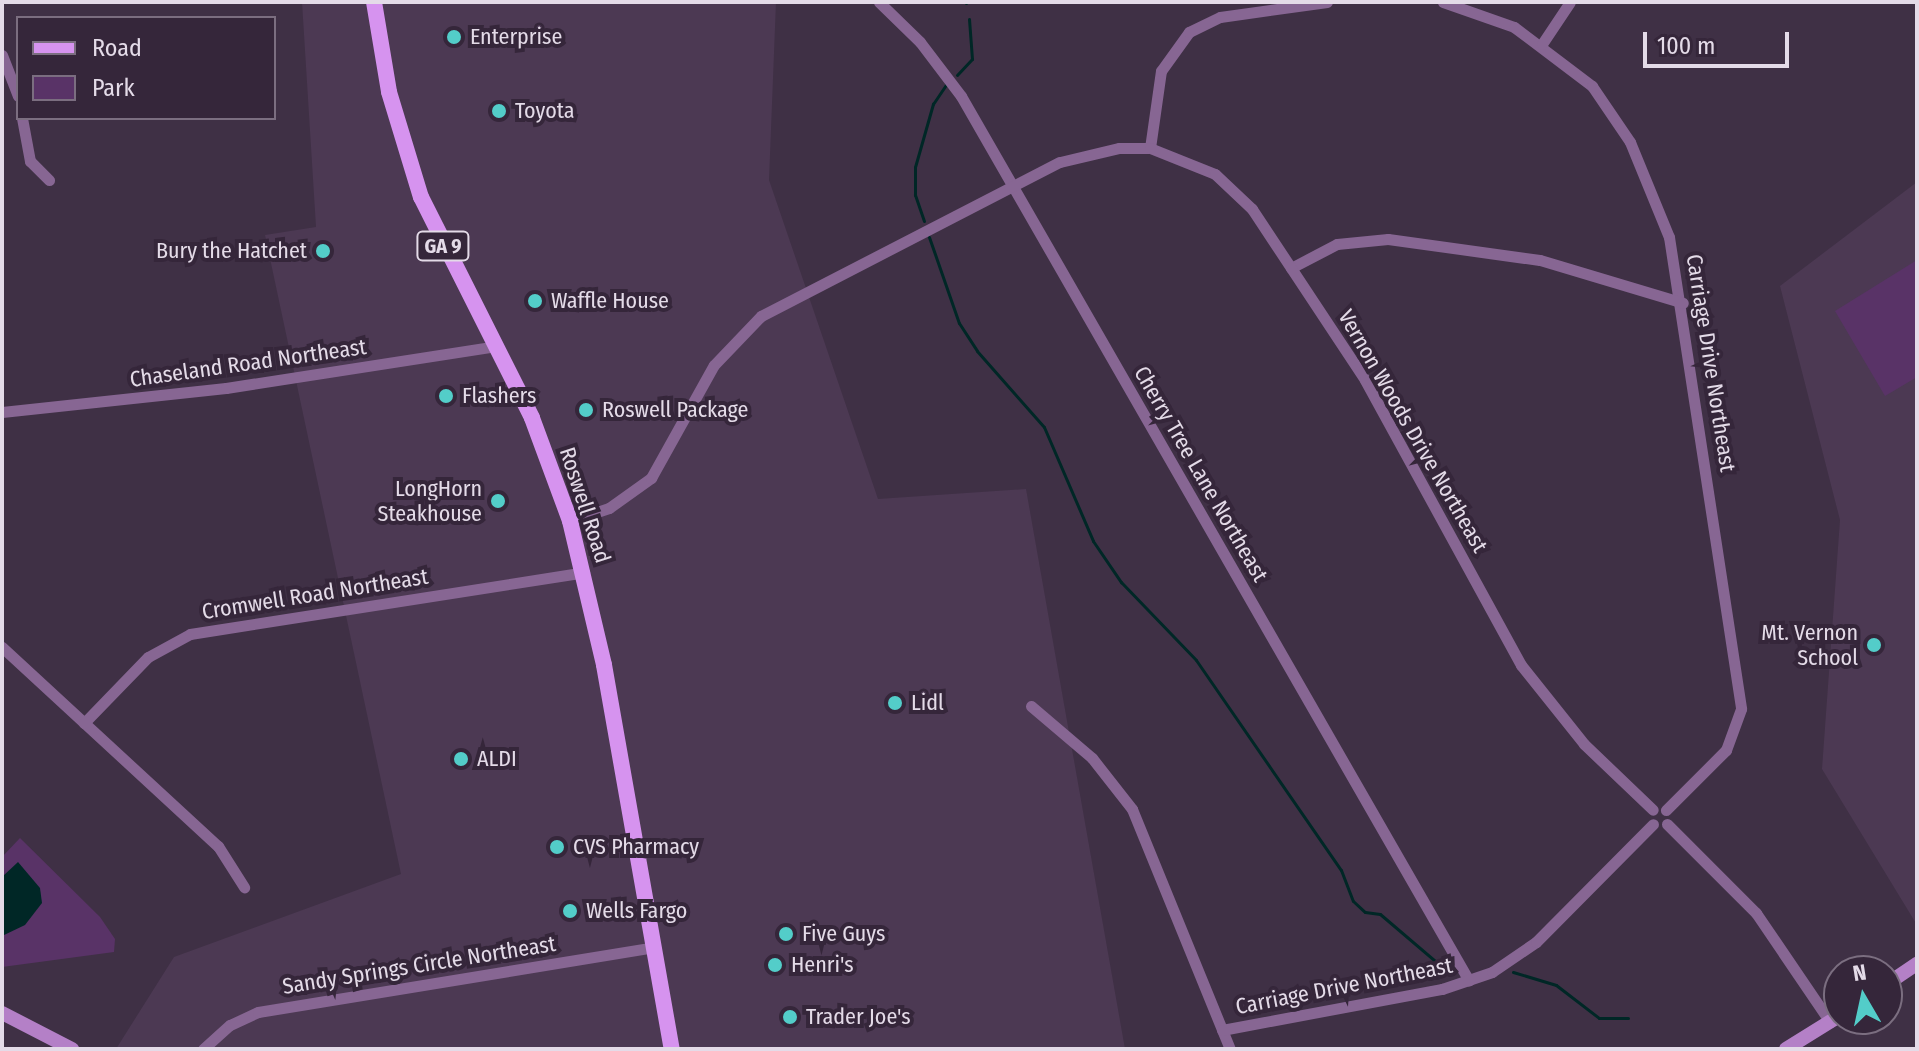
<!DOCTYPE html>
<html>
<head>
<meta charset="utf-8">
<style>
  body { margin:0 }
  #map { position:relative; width:1919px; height:1051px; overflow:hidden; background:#3f3045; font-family:"Fira Sans Condensed",sans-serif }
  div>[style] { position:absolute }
  .built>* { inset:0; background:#4c3953 }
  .green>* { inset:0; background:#593367 }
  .water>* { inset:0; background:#002726 }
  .stream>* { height:3px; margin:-1.5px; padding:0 1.5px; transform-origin:1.5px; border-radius:1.5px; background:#002726 }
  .street>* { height:11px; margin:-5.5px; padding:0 5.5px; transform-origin:5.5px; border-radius:5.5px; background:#876693 }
  .secondary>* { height:14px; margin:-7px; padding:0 7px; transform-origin:7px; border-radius:7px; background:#b480c7 }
  .primary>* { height:16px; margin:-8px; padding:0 8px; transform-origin:8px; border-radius:8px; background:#d693ef }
  .dots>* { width:22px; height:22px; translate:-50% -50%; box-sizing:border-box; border:4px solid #35263a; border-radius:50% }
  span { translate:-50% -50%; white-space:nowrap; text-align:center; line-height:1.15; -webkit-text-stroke:8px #35263a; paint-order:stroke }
  .shield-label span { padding:2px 6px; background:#35263a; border:2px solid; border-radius:6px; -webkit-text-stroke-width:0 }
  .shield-label { font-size:20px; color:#e4dbe8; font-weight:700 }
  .poi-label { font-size:22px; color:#e4dbe8 }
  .left { translate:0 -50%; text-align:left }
  .right { translate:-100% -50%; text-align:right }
  .street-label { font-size:22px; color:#e4dbe8 }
  .frame { position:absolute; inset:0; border:4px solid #e4dbe8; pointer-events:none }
  .legend { position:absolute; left:16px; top:16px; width:260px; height:104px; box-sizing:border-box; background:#35263a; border:2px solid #7b6e80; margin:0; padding:10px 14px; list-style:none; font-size:24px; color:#e4dbe8 }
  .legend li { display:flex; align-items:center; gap:16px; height:40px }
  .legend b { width:40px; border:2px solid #7b6e80 }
  .north { position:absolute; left:1823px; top:955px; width:80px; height:80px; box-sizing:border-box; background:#35263a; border:2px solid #7b6e80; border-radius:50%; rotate:351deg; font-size:22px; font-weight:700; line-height:32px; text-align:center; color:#e4dbe8 }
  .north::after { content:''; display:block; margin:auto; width:28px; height:36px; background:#53cdc9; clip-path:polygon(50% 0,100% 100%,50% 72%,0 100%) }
  .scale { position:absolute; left:1643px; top:32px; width:146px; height:36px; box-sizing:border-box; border:4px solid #e4dbe8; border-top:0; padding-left:10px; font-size:24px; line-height:28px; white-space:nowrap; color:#e4dbe8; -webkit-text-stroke:6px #35263a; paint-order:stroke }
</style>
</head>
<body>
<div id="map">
  <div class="built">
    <div style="clip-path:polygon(302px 2px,776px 2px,769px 180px,878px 499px,1026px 489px,1125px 1049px,116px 1049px,174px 957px,401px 874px,265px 235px,316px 227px)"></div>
    <div style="clip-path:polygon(1917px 182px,1917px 925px,1822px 769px,1840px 520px,1780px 286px)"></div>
  </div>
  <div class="green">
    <div style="clip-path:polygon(1917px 260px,1917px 377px,1885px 396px,1835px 311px)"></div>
    <div style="clip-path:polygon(20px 838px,100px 917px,115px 939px,114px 952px,2px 967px,2px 857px)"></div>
  </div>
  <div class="water">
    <div style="clip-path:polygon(18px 862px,40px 888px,42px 903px,25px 925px,2px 936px,2px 877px)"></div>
  </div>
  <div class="stream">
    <div style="left:966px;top:2px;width:1px;rotate:90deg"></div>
    <div style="left:957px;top:75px;width:22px;rotate:-47deg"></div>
    <div style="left:972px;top:59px;width:40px;rotate:-94.3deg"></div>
    <div style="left:924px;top:221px;width:28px;rotate:-109deg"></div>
    <div style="left:915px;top:195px;width:28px;rotate:-90deg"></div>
    <div style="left:915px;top:167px;width:66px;rotate:-74.1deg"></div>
    <div style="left:933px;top:104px;width:25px;rotate:-56deg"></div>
    <div style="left:929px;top:237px;width:91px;rotate:70.8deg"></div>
    <div style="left:959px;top:323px;width:33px;rotate:57deg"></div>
    <div style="left:977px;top:351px;width:101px;rotate:48.6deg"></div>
    <div style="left:1044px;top:427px;width:124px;rotate:66.7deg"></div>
    <div style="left:1093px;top:541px;width:50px;rotate:55.7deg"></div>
    <div style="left:1121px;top:582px;width:108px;rotate:46.1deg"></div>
    <div style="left:1196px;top:660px;width:255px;rotate:55.4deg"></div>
    <div style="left:1341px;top:870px;width:33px;rotate:69deg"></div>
    <div style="left:1353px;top:901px;width:16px;rotate:43deg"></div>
    <div style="left:1365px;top:912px;width:15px;rotate:8deg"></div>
    <div style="left:1380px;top:914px;width:88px;rotate:40.4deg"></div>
    <div style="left:1513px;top:972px;width:45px;rotate:16.8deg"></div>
    <div style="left:1556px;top:985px;width:54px;rotate:37.5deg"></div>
    <div style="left:1599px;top:1018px;width:29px"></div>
  </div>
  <div class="street">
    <div style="left:879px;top:2px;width:57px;rotate:44.3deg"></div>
    <div style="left:920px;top:42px;width:68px;rotate:52.8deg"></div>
    <div style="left:961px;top:96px;width:1020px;rotate:60.14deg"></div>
    <div style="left:1443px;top:2px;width:75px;rotate:19.4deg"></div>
    <div style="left:1514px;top:27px;width:98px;rotate:37.1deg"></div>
    <div style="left:1592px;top:86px;width:68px;rotate:55.8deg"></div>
    <div style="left:1630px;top:142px;width:103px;rotate:67.7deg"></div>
    <div style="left:1669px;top:237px;width:477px;rotate:81.3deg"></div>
    <div style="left:1741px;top:709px;width:44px;rotate:110.1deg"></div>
    <div style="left:1726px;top:750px;width:85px;rotate:135deg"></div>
    <div style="left:1542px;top:44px;width:50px;rotate:-56.3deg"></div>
    <div style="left:2px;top:55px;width:44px;rotate:68.7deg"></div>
    <div style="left:22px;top:118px;width:44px;rotate:79.5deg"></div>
    <div style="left:30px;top:161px;width:27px;rotate:45deg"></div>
    <div style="left:1150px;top:148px;width:78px;rotate:-81.9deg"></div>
    <div style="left:1161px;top:71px;width:48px;rotate:-54.3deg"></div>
    <div style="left:1189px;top:32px;width:34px;rotate:-26deg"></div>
    <div style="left:1220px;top:17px;width:108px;rotate:-8deg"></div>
    <div style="left:1291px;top:268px;width:52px;rotate:-27.6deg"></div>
    <div style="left:1337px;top:244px;width:51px;rotate:-5.6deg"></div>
    <div style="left:1388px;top:239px;width:153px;rotate:7.9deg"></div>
    <div style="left:1540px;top:260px;width:149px;rotate:16.7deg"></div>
    <div style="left:2px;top:412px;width:225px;rotate:-6.1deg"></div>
    <div style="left:226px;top:388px;width:275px;rotate:-8.8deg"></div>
    <div style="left:570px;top:521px;width:41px;rotate:-18.4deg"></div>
    <div style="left:609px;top:508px;width:52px;rotate:-35.5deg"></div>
    <div style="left:651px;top:478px;width:129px;rotate:-60.9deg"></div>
    <div style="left:714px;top:365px;width:68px;rotate:-46.2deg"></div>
    <div style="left:761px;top:316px;width:336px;rotate:-27.3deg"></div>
    <div style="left:1060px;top:162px;width:61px;rotate:-13.3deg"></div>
    <div style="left:1119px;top:148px;width:31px"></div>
    <div style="left:1150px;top:148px;width:70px;rotate:21.8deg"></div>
    <div style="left:1215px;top:174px;width:51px;rotate:43.4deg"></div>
    <div style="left:1252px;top:209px;width:205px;rotate:56.5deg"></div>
    <div style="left:1365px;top:380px;width:325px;rotate:61.3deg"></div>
    <div style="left:1521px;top:665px;width:101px;rotate:51.4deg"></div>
    <div style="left:1584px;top:744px;width:95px;rotate:43.7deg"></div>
    <div style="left:2px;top:647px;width:294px;rotate:42.7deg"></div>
    <div style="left:218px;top:846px;width:49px;rotate:57.6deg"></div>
    <div style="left:1031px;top:706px;width:80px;rotate:40.4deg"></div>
    <div style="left:1092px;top:758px;width:65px;rotate:51.9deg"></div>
    <div style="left:1132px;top:809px;width:259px;rotate:67.8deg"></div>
    <div style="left:84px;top:723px;width:92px;rotate:-45.9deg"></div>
    <div style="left:148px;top:657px;width:48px;rotate:-28.7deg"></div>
    <div style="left:190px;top:634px;width:399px;rotate:-8.9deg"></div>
    <div style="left:1667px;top:824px;width:126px;rotate:45deg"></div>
    <div style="left:1756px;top:913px;width:132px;rotate:55.8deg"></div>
    <div style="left:1222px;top:1030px;width:224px;rotate:-10.6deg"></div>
    <div style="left:1442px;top:989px;width:53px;rotate:-18.8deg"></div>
    <div style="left:1492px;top:972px;width:53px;rotate:-34.3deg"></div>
    <div style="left:1536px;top:942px;width:166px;rotate:-45.2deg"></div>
    <div style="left:203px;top:1049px;width:36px;rotate:-42deg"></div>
    <div style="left:230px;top:1025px;width:31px;rotate:-25deg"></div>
    <div style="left:258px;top:1012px;width:400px;rotate:-9.3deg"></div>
  </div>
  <div class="secondary">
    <div style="left:1887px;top:984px;width:36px;rotate:-34deg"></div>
    <div style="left:2px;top:1013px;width:79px;rotate:27.2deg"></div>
    <div style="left:1786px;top:1049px;width:62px;rotate:-31.9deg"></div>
  </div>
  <div class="primary">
    <div style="left:374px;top:2px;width:91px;rotate:80.5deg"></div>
    <div style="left:389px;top:92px;width:110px;rotate:73.1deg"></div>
    <div style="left:421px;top:197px;width:247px;rotate:63.3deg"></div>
    <div style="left:532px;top:418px;width:110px;rotate:69.7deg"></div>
    <div style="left:570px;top:521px;width:148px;rotate:76.7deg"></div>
    <div style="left:604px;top:665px;width:390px;rotate:80deg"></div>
  </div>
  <div class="dots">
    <div style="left:454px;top:37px;background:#53cdc9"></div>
    <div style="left:499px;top:111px;background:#53cdc9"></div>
    <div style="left:323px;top:251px;background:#53cdc9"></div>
    <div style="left:535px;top:301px;background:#53cdc9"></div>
    <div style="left:446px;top:396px;background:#53cdc9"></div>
    <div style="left:586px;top:410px;background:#53cdc9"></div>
    <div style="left:498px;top:501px;background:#53cdc9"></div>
    <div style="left:1874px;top:645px;background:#53cdc9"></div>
    <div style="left:895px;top:703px;background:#53cdc9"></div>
    <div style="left:461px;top:759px;background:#53cdc9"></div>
    <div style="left:557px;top:847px;background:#53cdc9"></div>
    <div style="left:570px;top:911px;background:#53cdc9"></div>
    <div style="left:786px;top:934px;background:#53cdc9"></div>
    <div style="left:775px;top:965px;background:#53cdc9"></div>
    <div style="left:790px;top:1017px;background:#53cdc9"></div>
  </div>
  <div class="shield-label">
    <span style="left:443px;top:246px">GA 9</span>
  </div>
  <div class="poi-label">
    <span class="left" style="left:470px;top:37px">Enterprise</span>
    <span class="left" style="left:515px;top:111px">Toyota</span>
    <span class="right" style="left:307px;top:251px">Bury the Hatchet</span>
    <span class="left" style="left:551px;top:301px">Waffle House</span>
    <span class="left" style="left:462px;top:396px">Flashers</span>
    <span class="left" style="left:602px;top:410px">Roswell Package</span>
    <span class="right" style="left:482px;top:501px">LongHorn<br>Steakhouse</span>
    <span class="right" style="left:1858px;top:645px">Mt. Vernon<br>School</span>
    <span class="left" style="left:911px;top:703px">Lidl</span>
    <span class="left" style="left:477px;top:759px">ALDI</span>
    <span class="left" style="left:573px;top:847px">CVS Pharmacy</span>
    <span class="left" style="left:586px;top:911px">Wells Fargo</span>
    <span class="left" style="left:802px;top:934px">Five Guys</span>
    <span class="left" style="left:791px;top:965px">Henri's</span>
    <span class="left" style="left:806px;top:1017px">Trader Joe's</span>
  </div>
  <div class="street-label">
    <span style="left:248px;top:363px;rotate:-8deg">Chaseland Road Northeast</span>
    <span style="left:1711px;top:363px;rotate:81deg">Carriage Drive Northeast</span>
    <span style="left:1413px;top:431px;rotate:60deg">Vernon Woods Drive Northeast</span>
    <span style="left:1201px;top:474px;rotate:60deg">Cherry Tree Lane Northeast</span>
    <span style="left:585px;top:505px;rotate:72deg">Roswell Road</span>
    <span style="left:315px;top:594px;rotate:-9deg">Cromwell Road Northeast</span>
    <span style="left:419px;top:965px;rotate:-9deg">Sandy Springs Circle Northeast</span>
    <span style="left:1344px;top:986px;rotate:-11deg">Carriage Drive Northeast</span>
  </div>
  <div class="frame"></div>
  <ul class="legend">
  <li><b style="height:10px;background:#d693ef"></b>Road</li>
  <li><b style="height:22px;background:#593367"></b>Park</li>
  </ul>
  <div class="north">N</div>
  <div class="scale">100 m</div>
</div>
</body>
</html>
